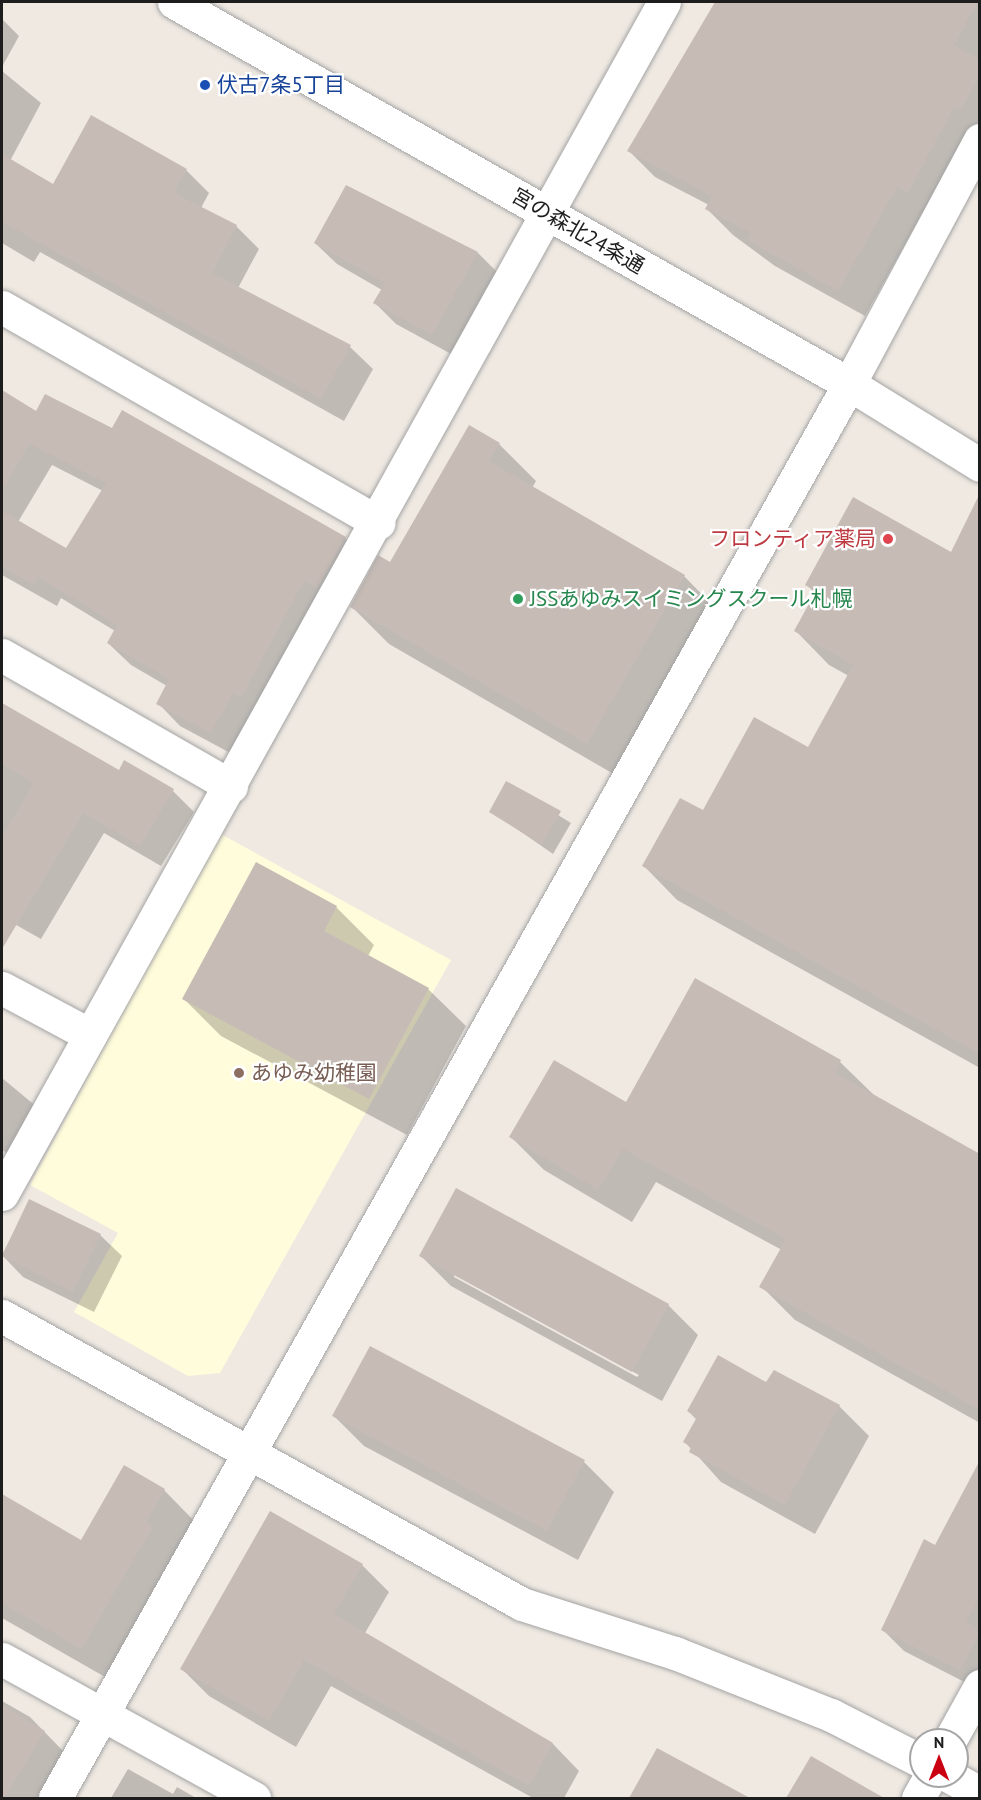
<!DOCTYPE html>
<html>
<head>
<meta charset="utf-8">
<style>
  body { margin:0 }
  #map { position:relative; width:981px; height:1800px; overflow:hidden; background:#efe9e2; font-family:"PT Sans","Noto Sans JP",sans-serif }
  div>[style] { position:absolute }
  .education>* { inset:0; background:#fffcdb }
  .shadow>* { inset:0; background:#0003 }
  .building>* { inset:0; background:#c6bbb5 }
  .roads { filter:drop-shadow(0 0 2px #a4a4a4) drop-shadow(0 0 2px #a4a4a4) }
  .minor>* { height:33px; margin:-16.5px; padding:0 16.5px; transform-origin:16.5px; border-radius:16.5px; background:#fff }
  .dots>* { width:16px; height:16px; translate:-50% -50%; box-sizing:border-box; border:3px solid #fff; border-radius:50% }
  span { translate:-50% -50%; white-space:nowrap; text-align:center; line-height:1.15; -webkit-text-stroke:4.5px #fff; paint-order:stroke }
  .transit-label { font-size:21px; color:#164399 }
  .left { translate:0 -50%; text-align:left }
  .street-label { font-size:21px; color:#1d1d1d }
  .health-label { font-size:21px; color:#be3a42 }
  .right { translate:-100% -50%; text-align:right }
  .leisure-label { font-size:21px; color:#27864d }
  .education-label { font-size:21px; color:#785e54 }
  .frame { position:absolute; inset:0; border:3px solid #1d1d1d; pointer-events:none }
  .north { position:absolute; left:909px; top:1728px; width:60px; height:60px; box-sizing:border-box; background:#fff; border:2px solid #a5a5a5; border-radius:50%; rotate:0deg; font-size:16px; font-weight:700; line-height:24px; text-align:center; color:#1d1d1d }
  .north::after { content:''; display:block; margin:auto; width:21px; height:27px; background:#ca0012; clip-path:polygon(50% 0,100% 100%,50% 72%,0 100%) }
</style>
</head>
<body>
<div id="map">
  <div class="education">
    <div style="clip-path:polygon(219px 833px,451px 960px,220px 1373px,188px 1376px,74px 1312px,118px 1233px,30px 1185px)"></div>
  </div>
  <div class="shadow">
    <div style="clip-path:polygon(717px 2px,980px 2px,980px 134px,923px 212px,865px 316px,775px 266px,733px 235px,707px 209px,709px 205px,655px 177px,629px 151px)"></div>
    <div style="clip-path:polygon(2px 19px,19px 36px,2px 67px)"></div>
    <div style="clip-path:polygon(2px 71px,41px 103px,10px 161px,54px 186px,186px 170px,209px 193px,201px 208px,236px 226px,259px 249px,238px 288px,350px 347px,373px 369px,344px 421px,40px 252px,34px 262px,2px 243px)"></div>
    <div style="clip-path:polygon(347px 187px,478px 253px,499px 274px,453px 355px,396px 324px,375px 303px,382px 290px,337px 264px,315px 243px)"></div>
    <div style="clip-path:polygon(evenodd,2px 392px,37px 413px,112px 430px,345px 538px,367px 561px,234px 755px,180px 726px,158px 703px,167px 686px,131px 665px,108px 643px,115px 631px,61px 598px,57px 606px,2px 575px,2px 392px,52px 465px,103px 491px,67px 550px,18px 522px,52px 465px)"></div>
    <div style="clip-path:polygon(499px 444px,536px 481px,532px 488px,684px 576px,721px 614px,624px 780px,389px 644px,351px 606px)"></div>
    <div style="clip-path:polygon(980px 552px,980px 1068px,677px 900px,644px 866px,703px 812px,808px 749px,849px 676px,829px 665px,796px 631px,816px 594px,807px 585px)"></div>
    <div style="clip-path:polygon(2px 698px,2px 706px,53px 737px,119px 772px,173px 791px,194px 812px,161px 866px,104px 833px,41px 939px,2px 917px)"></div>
    <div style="clip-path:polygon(506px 783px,571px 823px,553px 854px,491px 811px)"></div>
    <div style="clip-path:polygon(256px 864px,336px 907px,374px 945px,368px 956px,428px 989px,466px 1026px,407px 1135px,221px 1036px,184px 999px)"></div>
    <div style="clip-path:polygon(696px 980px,840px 1062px,874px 1095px,980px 1157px,980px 1423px,795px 1320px,761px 1286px,782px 1250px,656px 1182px,632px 1222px,544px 1170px,510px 1136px,626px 1104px)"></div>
    <div style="clip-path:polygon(2px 1078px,37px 1107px,10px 1155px,2px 1150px)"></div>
    <div style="clip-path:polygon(30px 1201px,100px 1235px,122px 1256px,94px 1312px,23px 1277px,2px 1255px)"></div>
    <div style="clip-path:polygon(evenodd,421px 1256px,668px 1305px,698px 1335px,662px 1401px,451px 1286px,421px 1256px,454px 1274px,639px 1375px,637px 1377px,454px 1277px,454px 1274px)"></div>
    <div style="clip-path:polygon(767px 1384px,839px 1406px,869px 1436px,815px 1534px,721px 1482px,685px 1442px,697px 1420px,688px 1411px)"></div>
    <div style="clip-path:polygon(334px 1416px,584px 1462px,614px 1492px,578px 1560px,364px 1446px)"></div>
    <div style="clip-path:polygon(125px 1467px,164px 1490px,201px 1528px,119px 1685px,2px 1618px,2px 1496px,81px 1542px)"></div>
    <div style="clip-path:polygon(980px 1482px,980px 1690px,904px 1651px,883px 1630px)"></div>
    <div style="clip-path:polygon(271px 1513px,362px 1565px,389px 1592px,365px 1633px,553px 1744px,579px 1771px,564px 1798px,533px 1798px,331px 1686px,296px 1747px,209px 1696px,182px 1669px)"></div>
    <div style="clip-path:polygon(2px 1701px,30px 1717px,65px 1753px,39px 1798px,2px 1798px)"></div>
    <div style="clip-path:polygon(658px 1750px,747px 1798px,630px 1798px)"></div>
    <div style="clip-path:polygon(811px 1758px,867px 1790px,875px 1798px,788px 1798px)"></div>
    <div style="clip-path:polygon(128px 1769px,173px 1794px,177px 1787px,196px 1798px,111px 1798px)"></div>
  </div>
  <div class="building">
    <div style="clip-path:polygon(715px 2px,978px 2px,954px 45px,980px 60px,980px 76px,960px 110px,954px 107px,908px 193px,897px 187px,838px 291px,747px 240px,751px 233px,705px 209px,712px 196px,627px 151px)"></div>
    <div style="clip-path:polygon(91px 115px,187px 169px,174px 193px,237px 225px,212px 273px,351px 345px,321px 399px,2px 222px,2px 154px,53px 184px)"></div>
    <div style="clip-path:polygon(346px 185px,478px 252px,432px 335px,373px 303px,385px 283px,314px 243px)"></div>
    <div style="clip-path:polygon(2px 390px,36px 411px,45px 394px,112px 428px,122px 410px,346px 537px,317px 588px,304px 581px,241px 698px,233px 693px,211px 733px,156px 704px,169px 679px,107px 643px,117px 625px,38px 577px,34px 585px,2px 567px,2px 511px,66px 548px,106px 483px,29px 444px,2px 490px)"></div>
    <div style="clip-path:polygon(469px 425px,500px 443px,489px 461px,685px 575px,587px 744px,350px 607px,378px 555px,390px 562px)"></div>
    <div style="clip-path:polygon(980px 493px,980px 1054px,642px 866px,680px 798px,703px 810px,754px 717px,808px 747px,853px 665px,794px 631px,816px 591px,805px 585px,853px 497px,951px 552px)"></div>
    <div style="clip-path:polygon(2px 703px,119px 770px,124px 760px,174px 789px,140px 846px,83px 813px,2px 949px,2px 837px,34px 783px,2px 764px)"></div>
    <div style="clip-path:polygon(506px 781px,561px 811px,542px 845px,489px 812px)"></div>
    <div style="clip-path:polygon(256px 862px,337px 906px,324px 931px,429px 988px,369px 1099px,182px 999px)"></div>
    <div style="clip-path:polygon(695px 978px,841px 1060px,835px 1073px,980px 1154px,980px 1410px,759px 1287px,786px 1239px,623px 1149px,598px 1190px,509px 1137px,554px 1060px,626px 1102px)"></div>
    <div style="clip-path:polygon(456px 1188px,669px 1304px,632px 1372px,419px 1256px)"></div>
    <div style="clip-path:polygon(29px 1199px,101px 1234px,73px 1292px,2px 1256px)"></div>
    <div style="clip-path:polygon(370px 1346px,585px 1460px,547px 1531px,332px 1416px)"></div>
    <div style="clip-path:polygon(718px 1355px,766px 1382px,774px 1370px,840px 1405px,785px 1505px,689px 1452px,691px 1447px,683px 1442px,697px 1417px,687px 1411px)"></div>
    <div style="clip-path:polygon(980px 1460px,980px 1596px,966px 1622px,980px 1632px,960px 1671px,881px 1630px,924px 1539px,935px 1545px)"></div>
    <div style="clip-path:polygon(124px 1465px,165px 1489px,146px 1522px,153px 1527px,81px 1649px,2px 1603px,2px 1494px,81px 1540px)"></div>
    <div style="clip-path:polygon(270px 1511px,363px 1564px,334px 1614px,553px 1743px,529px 1786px,304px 1660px,269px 1721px,180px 1669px)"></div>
    <div style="clip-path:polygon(2px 1705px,45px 1731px,4px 1798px,2px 1798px)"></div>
    <div style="clip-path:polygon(657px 1748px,750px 1798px,629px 1798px)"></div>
    <div style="clip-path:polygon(811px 1756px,884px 1798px,786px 1798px)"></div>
  </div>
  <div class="roads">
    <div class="minor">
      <div style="left:174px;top:2px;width:776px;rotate:29.51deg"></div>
      <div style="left:849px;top:384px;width:154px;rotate:31.7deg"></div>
      <div style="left:2px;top:307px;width:434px;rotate:29.8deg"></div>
      <div style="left:2px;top:655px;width:264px;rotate:29.8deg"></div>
      <div style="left:2px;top:988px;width:100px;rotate:28.1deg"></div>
      <div style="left:2px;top:1194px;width:1363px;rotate:-60.95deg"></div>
      <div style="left:2px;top:1316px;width:594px;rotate:28.98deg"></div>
      <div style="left:522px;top:1604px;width:161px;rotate:17.8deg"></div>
      <div style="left:675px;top:1653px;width:168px;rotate:21.7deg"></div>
      <div style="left:831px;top:1715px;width:101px;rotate:27.1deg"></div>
      <div style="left:2px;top:1659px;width:288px;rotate:28.9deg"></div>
      <div style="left:950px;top:1740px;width:62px;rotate:-60.9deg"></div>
      <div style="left:949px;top:1776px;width:35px;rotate:29deg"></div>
      <div style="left:55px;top:1798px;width:1622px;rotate:-60.68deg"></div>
      <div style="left:849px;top:384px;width:277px;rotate:-61.8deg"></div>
      <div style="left:918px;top:1798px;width:25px;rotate:-61deg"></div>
    </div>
  </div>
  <div class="dots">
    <div style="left:205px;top:85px;background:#1a4fb4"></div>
    <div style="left:888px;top:539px;background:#e0444e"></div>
    <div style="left:518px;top:599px;background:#2e9e5b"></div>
    <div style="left:239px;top:1073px;background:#8d6e63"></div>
  </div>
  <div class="transit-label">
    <span class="left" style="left:217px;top:85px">伏古7条5丁目</span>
  </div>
  <div class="street-label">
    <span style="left:578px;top:231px;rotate:30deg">宮の森北24条通</span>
  </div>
  <div class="health-label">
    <span class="right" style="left:876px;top:539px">フロンティア薬局</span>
  </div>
  <div class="leisure-label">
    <span class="left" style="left:530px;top:599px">JSSあゆみスイミングスクール札幌</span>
  </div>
  <div class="education-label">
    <span class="left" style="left:251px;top:1073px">あゆみ幼稚園</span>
  </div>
  <div class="frame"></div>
  <div class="north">N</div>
</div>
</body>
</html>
